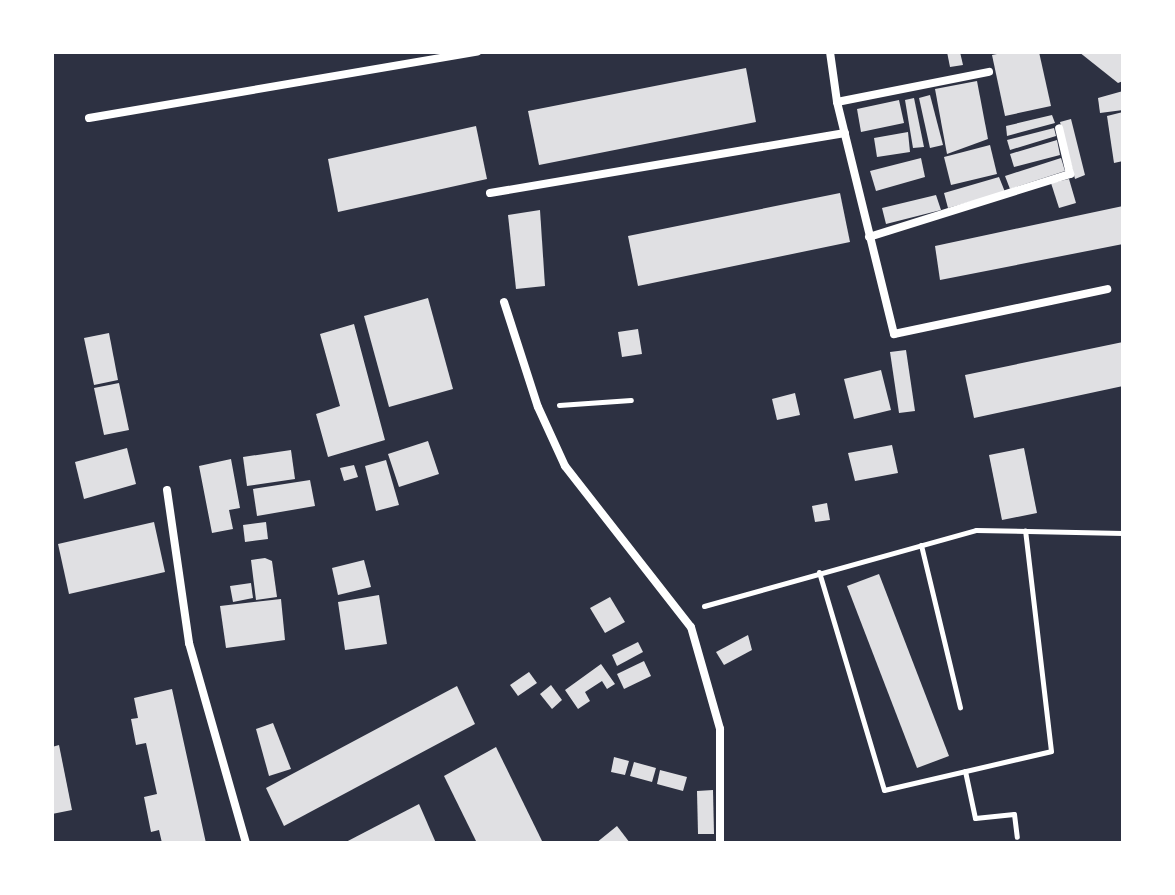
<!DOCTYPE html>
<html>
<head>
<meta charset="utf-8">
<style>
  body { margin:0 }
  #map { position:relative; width:1175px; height:895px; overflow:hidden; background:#2d3142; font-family:"Golos Text",sans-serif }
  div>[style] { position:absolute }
  .building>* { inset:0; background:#e0e0e3 }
  .path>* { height:5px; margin:-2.5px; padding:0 2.5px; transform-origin:2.5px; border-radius:2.5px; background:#fff }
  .minor>* { height:8px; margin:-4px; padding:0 4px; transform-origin:4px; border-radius:4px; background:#fff }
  span { translate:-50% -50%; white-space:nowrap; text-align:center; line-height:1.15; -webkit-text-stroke:8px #fff; paint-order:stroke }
  .frame { position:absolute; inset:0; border:54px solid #fff; pointer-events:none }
</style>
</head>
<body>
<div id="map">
  <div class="building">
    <div style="clip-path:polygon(947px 52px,960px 52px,963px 65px,950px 67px)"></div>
    <div style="clip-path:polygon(1007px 52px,1039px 52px,1051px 106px,1005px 116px,992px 55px)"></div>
    <div style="clip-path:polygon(1079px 52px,1123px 52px,1123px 81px,1118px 83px)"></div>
    <div style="clip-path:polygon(746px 68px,756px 122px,539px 165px,528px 111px)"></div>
    <div style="clip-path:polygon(977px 81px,988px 139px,947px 154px,935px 89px)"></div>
    <div style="clip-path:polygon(1123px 91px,1123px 110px,1100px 113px,1098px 98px)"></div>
    <div style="clip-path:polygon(930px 95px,943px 145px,930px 148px,919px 98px)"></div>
    <div style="clip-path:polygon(914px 98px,924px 147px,913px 148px,905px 100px)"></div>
    <div style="clip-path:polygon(899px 100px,904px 123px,861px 132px,857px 109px)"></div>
    <div style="clip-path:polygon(1123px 112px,1123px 161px,1114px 163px,1107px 116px)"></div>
    <div style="clip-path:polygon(1052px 115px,1055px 123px,1007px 136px,1006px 126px)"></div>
    <div style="clip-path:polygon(1071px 119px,1085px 175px,1075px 179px,1060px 122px)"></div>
    <div style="clip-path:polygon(476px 126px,487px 179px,338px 212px,328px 159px)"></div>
    <div style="clip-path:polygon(1054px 128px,1056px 136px,1010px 150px,1007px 140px)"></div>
    <div style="clip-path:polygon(908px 132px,910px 152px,877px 157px,874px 138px)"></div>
    <div style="clip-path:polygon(1057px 140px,1060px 155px,1014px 167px,1010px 154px)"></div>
    <div style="clip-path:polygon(990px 145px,997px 174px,951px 185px,944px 157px)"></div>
    <div style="clip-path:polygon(921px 158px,925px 177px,876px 191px,870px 171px)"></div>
    <div style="clip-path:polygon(1061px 158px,1065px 171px,1010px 189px,1005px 176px)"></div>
    <div style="clip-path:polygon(999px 177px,1005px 192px,948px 208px,944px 193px)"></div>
    <div style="clip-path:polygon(1069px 179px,1076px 203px,1059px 208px,1051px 183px)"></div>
    <div style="clip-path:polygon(840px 193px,850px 242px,638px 286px,628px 236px)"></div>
    <div style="clip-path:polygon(936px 195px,941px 210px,886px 224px,882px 208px)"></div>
    <div style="clip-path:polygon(1123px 206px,1123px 244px,940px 280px,935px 246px)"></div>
    <div style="clip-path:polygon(540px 210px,545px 286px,516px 289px,508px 215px)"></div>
    <div style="clip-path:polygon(428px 298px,453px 389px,389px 407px,364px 316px)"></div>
    <div style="clip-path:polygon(354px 324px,385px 440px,328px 457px,316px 414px,340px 406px,320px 334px)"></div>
    <div style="clip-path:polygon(638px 329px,642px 354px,622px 357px,618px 332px)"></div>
    <div style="clip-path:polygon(109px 333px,118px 380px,94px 385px,84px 338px)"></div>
    <div style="clip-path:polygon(1123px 342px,1123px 386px,974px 418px,965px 375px)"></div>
    <div style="clip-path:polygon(906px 350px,915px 411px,899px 413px,890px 352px)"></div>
    <div style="clip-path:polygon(881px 370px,891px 410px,854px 419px,844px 379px)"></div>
    <div style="clip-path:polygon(119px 383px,129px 430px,104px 435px,94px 388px)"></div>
    <div style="clip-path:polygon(795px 393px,800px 415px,777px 420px,772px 399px)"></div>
    <div style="clip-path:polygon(428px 441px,439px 474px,399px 487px,388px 454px)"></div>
    <div style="clip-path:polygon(892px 445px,898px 473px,855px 481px,848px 453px)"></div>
    <div style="clip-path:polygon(127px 448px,136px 484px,84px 499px,75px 462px)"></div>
    <div style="clip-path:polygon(1024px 448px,1037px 513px,1002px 520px,989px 455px)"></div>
    <div style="clip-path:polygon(291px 450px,295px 479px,247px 486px,243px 457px)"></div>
    <div style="clip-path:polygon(231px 459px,240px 508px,229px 510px,233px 529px,212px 533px,199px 466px)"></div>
    <div style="clip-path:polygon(386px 460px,399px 505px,376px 511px,365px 466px)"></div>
    <div style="clip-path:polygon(354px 465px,358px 477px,344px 481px,340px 468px)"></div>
    <div style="clip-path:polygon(310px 480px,315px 506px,257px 516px,253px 489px)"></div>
    <div style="clip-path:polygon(827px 503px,830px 520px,815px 522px,812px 506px)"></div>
    <div style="clip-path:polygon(154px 522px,165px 572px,69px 594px,58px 544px)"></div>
    <div style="clip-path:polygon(266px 522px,268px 539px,245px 542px,243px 525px)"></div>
    <div style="clip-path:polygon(265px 558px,272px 561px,277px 597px,256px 600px,251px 560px)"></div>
    <div style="clip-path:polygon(364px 560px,371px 587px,338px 595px,332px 568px)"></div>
    <div style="clip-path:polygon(879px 574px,949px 756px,917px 768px,847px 586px)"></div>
    <div style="clip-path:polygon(251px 583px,253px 598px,233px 602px,230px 586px)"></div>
    <div style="clip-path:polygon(379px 595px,387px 644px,345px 650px,338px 602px)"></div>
    <div style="clip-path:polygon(610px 597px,625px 622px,605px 633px,590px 608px)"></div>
    <div style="clip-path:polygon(281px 599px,285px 640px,226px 648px,220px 606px)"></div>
    <div style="clip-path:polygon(748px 635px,752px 650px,724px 665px,716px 652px)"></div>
    <div style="clip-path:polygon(638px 642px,643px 652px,617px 666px,612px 655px)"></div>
    <div style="clip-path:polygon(644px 661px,651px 676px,624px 689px,617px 674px)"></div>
    <div style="clip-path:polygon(601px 664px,615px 684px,607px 689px,602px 681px,585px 692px,590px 701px,578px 709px,565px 690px)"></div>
    <div style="clip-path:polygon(529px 672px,537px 683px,518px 696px,510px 685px)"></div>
    <div style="clip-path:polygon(551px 685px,562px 700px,552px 709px,540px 694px)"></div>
    <div style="clip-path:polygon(457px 686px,475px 724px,284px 826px,266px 788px)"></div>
    <div style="clip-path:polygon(172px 689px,206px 843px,162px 843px,159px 830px,151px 832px,144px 797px,157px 794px,146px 743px,136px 745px,131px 719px,138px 718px,134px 698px)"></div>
    <div style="clip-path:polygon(273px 723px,291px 769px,269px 776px,256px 729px)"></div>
    <div style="clip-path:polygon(59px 745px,72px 810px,52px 814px,52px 747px)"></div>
    <div style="clip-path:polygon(496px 747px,543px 843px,477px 843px,444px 776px)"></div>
    <div style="clip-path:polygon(614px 757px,629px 761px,625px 775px,611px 772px)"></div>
    <div style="clip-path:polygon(634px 762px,656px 768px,652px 782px,630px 776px)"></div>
    <div style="clip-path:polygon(660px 770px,687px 777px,683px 791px,657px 784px)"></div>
    <div style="clip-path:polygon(713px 790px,714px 834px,698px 834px,697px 791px)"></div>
    <div style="clip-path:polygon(419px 804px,436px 843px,344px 843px)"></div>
    <div style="clip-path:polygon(617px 826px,630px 843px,596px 843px)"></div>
  </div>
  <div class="path">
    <div style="left:559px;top:405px;width:72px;rotate:-4deg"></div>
    <div style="left:921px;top:545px;width:167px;rotate:76.5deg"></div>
    <div style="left:819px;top:572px;width:227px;rotate:73.4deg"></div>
    <div style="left:884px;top:790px;width:171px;rotate:-13.1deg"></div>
    <div style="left:1051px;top:751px;width:222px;rotate:-96.7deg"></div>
    <div style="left:704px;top:606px;width:282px;rotate:-15.6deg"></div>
    <div style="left:976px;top:530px;width:147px;rotate:1.2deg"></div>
    <div style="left:965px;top:771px;width:48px;rotate:78deg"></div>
    <div style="left:975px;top:818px;width:39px;rotate:-6deg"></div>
    <div style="left:1014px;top:814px;width:23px;rotate:83deg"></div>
  </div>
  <div class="minor">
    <div style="left:830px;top:52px;width:50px;rotate:82deg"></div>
    <div style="left:837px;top:102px;width:239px;rotate:76.2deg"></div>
    <div style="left:894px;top:334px;width:218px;rotate:-11.9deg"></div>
    <div style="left:837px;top:102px;width:155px;rotate:-11.2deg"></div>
    <div style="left:89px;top:118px;width:394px;rotate:-9.7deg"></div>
    <div style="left:490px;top:193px;width:360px;rotate:-9.6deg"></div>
    <div style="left:869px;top:237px;width:211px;rotate:-17.4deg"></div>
    <div style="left:1070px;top:174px;width:47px;rotate:-103.4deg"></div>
    <div style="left:504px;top:302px;width:110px;rotate:72.1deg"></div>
    <div style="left:538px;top:407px;width:65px;rotate:65.4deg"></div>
    <div style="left:565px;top:466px;width:204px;rotate:52deg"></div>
    <div style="left:691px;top:627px;width:106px;rotate:74.1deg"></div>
    <div style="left:720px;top:729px;width:114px;rotate:90deg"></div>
    <div style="left:167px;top:490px;width:155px;rotate:81.8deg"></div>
    <div style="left:189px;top:643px;width:208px;rotate:74.1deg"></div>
  </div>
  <div class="frame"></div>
</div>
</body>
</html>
